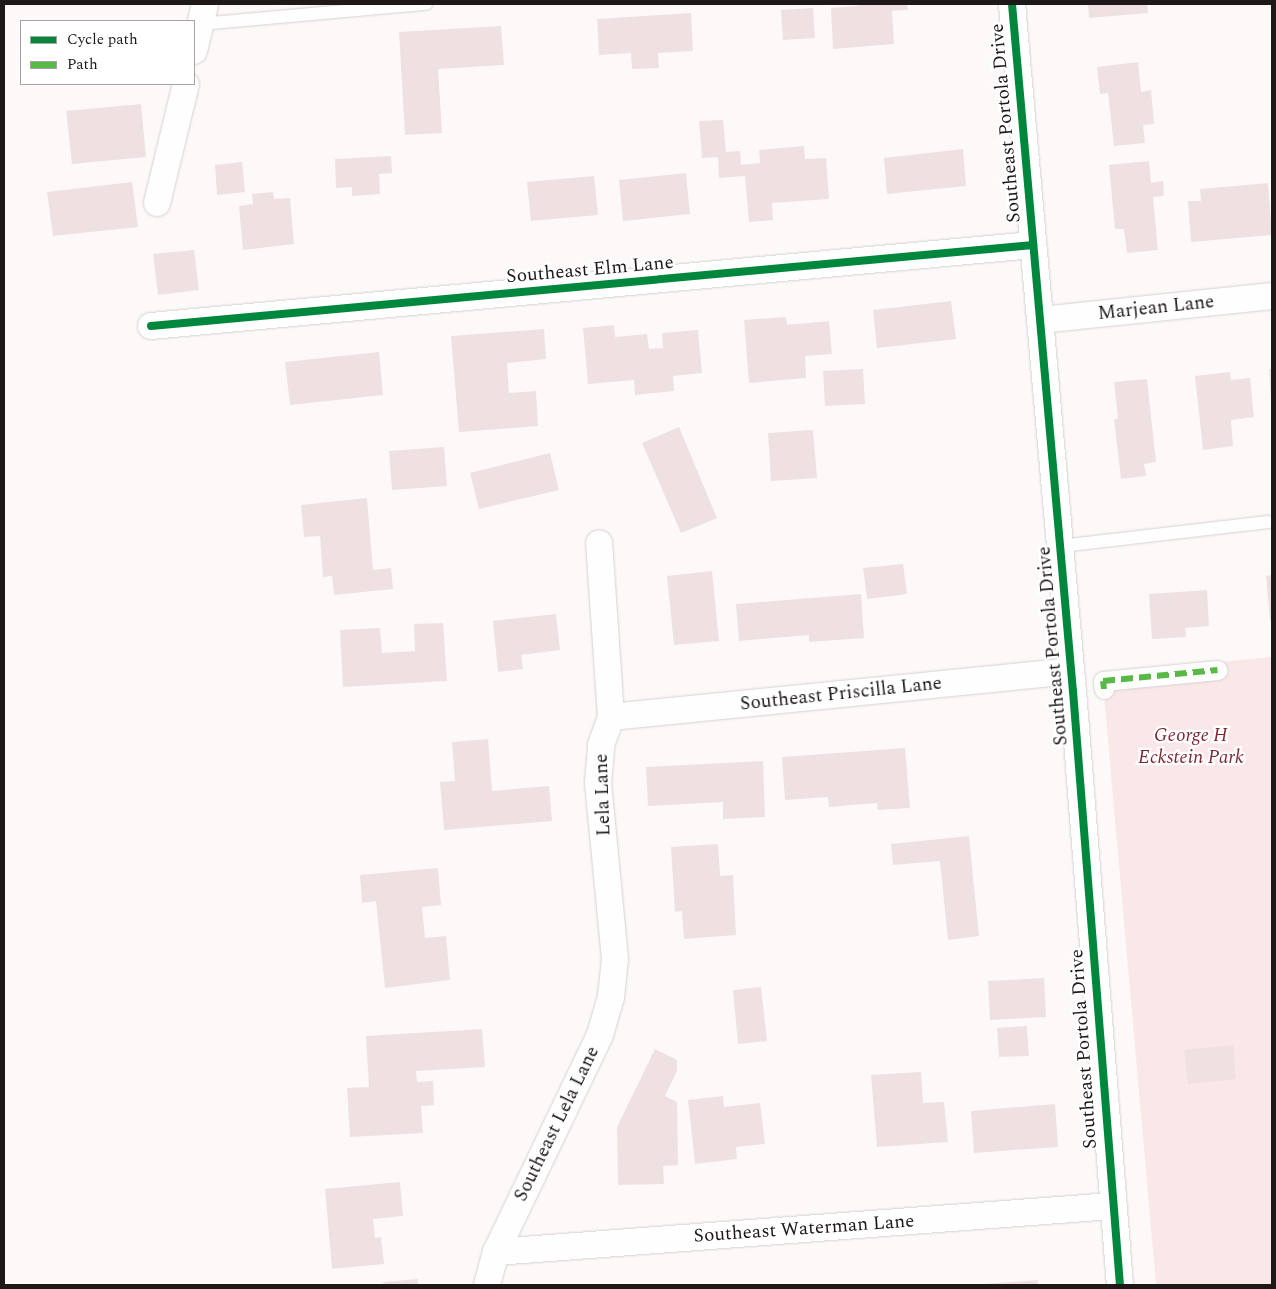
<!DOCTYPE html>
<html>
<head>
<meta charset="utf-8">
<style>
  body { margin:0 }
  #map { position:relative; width:1276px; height:1289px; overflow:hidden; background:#fdf9f9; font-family:Spectral,serif }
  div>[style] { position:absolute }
  .green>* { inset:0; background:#fae8e8 }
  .building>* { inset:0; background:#efe1e1 }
  .roads { filter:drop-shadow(0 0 1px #d6d1d1) drop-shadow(0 0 1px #d6d1d1) }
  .service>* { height:12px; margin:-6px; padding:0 6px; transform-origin:6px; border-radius:6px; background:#fffefe }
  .pedestrian>* { height:19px; margin:-9.5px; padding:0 9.5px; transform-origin:9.5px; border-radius:9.5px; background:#fffefe }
  .minor>* { height:26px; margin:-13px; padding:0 13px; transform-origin:13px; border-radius:13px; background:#fffefe }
  .quiet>* { height:6px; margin-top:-3px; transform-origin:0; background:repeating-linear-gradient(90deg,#58b947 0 12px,transparent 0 18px) }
  .cycleway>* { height:8px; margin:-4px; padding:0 4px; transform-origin:4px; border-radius:4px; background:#00873e }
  span { translate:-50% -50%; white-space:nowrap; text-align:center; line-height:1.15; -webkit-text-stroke:4.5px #fff; paint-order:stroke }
  .street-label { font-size:19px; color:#1e1818 }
  .park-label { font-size:19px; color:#7c2731; font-style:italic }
  .frame { position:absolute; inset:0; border:5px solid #1e1818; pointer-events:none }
  .legend { position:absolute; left:20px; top:20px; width:175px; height:65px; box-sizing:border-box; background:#fff; border:1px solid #a5a3a3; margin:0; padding:6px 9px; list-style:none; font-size:15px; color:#1e1818 }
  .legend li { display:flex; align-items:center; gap:10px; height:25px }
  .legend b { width:25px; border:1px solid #a5a3a3 }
</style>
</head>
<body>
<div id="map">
  <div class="green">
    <div style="clip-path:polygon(1272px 657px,1272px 1285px,1156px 1285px,1102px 673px)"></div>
  </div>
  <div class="building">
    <div style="clip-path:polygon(857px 4px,907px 4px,908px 10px,892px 11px,894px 44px,833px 49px,831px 8px,857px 6px)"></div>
    <div style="clip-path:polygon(1088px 4px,1147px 4px,1148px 13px,1089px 18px)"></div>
    <div style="clip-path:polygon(813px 8px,815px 38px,783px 40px,781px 10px)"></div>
    <div style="clip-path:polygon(691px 13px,693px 51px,658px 53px,659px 68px,632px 69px,631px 53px,599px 55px,597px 19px)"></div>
    <div style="clip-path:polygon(501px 26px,504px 65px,438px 69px,442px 133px,405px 135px,399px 32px)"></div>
    <div style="clip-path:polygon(1138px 62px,1141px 92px,1151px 90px,1154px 124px,1143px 125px,1145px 143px,1114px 146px,1108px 93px,1100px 94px,1097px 67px)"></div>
    <div style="clip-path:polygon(141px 104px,146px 157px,72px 164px,66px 111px)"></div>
    <div style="clip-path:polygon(723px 120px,726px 152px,740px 151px,741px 165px,760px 163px,759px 150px,804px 146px,805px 159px,826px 158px,829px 199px,772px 203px,773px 220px,749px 222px,745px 176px,719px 178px,718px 157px,702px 158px,699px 121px)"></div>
    <div style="clip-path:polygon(963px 149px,966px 186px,887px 194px,884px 158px)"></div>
    <div style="clip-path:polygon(391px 156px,392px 173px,379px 174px,380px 194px,352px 196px,352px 187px,336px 188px,335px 159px)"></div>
    <div style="clip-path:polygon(1149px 161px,1151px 183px,1163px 181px,1164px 196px,1153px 197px,1158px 250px,1127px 253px,1124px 229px,1115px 229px,1109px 165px)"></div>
    <div style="clip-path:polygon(242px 162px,245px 192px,217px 195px,215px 165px)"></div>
    <div style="clip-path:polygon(686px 173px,690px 214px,623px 221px,619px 180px)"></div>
    <div style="clip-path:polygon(594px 176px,598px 215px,531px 221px,527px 182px)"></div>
    <div style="clip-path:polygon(132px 182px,138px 227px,53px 236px,47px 192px)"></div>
    <div style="clip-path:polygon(1268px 183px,1272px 235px,1191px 242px,1188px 201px,1201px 201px,1200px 189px)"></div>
    <div style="clip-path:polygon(273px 192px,274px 199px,290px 198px,294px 244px,243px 250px,239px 206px,253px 204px,252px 194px)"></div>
    <div style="clip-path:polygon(194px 250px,199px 290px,158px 295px,153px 254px)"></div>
    <div style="clip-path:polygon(951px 301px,956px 339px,877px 348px,873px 310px)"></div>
    <div style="clip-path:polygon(786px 317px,787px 325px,829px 321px,832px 354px,805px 356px,806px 378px,749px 383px,744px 320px)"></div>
    <div style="clip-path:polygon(614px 325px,615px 337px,647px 334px,649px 349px,663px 348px,662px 333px,698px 330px,702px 373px,673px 376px,674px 391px,635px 395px,634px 380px,588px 384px,583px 328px)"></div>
    <div style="clip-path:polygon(544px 329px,546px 359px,507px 363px,509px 393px,536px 391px,538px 426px,459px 432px,451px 336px)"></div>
    <div style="clip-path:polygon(379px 352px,383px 395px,290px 405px,285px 362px)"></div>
    <div style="clip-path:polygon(863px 369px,865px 404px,825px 406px,823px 371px)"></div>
    <div style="clip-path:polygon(1269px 369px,1272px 369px,1272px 401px,1271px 401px)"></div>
    <div style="clip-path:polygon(1230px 372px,1231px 380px,1250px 378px,1254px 417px,1231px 420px,1233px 446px,1203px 450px,1195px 376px)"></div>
    <div style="clip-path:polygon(1147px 379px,1156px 462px,1144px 464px,1146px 476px,1121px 479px,1114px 419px,1118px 419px,1114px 382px)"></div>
    <div style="clip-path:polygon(679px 427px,717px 518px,681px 533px,642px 443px)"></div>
    <div style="clip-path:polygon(813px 430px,817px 478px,771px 481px,768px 433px)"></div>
    <div style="clip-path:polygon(444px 447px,447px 486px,392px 490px,389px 451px)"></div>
    <div style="clip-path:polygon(550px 453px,559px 490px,479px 509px,470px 473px)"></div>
    <div style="clip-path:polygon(367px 498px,373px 570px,391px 568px,393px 589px,334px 595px,332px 576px,323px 577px,320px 536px,304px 537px,301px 505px)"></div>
    <div style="clip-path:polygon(903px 564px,907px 594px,867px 599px,863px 568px)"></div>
    <div style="clip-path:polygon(712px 571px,719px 641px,674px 645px,667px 576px)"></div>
    <div style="clip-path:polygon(1272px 575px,1272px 619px,1270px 620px,1266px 576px)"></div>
    <div style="clip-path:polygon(1207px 590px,1209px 626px,1185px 628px,1186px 637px,1152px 639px,1149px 594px)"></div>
    <div style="clip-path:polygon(861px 594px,864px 638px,809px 642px,809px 635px,739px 641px,736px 604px)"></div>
    <div style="clip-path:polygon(556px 614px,560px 650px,521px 655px,523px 669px,498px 672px,493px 621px)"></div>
    <div style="clip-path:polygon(443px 623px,447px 681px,343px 687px,340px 630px,380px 628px,382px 653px,415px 651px,414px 624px)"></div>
    <div style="clip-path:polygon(488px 739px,492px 791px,549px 786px,552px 821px,444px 830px,440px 782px,455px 781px,452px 742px)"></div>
    <div style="clip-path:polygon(905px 748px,910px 808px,878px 810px,877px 803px,829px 807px,828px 797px,785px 800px,782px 757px)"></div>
    <div style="clip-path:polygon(763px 761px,765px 817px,723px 819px,723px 802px,648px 806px,646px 767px)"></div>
    <div style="clip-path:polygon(969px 836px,979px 936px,948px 940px,940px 861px,893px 865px,891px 844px)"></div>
    <div style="clip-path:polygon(718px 844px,720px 876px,733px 875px,736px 935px,684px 939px,682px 911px,675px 912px,671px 847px)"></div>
    <div style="clip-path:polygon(438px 868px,441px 905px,422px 907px,425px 938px,446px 936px,450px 980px,385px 988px,376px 901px,362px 903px,360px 875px)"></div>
    <div style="clip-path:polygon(1044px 978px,1046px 1017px,990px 1020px,988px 981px)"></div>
    <div style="clip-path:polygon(761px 987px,767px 1041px,738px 1044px,733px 990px)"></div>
    <div style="clip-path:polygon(1027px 1026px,1029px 1056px,999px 1057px,997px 1028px)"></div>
    <div style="clip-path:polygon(482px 1029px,485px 1067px,416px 1071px,417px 1082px,433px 1081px,434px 1105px,421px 1106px,423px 1133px,350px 1137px,347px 1088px,369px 1087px,366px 1036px)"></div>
    <div style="clip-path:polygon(1233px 1045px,1236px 1079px,1188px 1084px,1184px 1050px)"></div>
    <div style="clip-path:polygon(655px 1049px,677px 1060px,677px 1071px,665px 1096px,677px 1102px,678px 1165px,663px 1166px,664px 1184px,618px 1185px,617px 1127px)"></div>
    <div style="clip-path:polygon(921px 1072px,923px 1103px,944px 1102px,948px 1142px,877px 1147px,871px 1075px)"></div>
    <div style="clip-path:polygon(723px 1096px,724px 1107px,760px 1103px,765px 1144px,736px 1147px,737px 1159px,695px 1164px,688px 1100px)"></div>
    <div style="clip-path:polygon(1055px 1104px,1058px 1147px,974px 1153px,971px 1111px)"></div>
    <div style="clip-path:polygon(400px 1182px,403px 1216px,373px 1219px,375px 1238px,381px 1237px,384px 1264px,332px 1269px,325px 1189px)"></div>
    <div style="clip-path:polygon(418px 1279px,418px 1285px,384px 1285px,383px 1282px)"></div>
    <div style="clip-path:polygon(1038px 1280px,1038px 1285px,984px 1285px,984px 1284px)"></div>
  </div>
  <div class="roads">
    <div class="service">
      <div style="left:200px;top:24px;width:227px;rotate:-5.1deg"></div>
      <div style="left:1060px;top:546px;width:210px;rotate:-6.6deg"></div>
    </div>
    <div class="pedestrian">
      <div style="left:1104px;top:689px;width:8px;rotate:-97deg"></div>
      <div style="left:1103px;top:681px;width:115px;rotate:-5.5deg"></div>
    </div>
    <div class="minor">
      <div style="left:1012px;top:4px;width:690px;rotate:84.93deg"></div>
      <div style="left:1073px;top:691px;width:596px;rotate:85.48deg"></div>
      <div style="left:194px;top:51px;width:48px;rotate:-76.8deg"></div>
      <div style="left:157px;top:203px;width:122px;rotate:-76.3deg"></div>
      <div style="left:1040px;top:320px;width:233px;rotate:-5.9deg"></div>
      <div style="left:151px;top:326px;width:886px;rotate:-5.25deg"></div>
      <div style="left:611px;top:717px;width:462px;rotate:-5.7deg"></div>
      <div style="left:496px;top:1252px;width:618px;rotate:-4.27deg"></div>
      <div style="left:487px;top:1285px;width:34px;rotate:-75deg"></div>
      <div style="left:496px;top:1252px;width:241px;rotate:-64.4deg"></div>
      <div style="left:600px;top:1035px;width:40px;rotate:-74deg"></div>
      <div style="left:611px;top:997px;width:38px;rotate:-84deg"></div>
      <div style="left:615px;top:959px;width:177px;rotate:-95.5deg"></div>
      <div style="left:598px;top:783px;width:38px;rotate:-85deg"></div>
      <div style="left:601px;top:745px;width:30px;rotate:-70deg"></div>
      <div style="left:611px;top:717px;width:174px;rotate:-93.9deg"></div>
    </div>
  </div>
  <div class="quiet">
    <div style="left:1104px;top:689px;width:8px;rotate:-97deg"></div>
    <div style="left:1103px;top:681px;width:115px;rotate:-5.5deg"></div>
  </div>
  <div class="cycleway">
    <div style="left:1012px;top:4px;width:690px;rotate:84.93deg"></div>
    <div style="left:1073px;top:691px;width:596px;rotate:85.48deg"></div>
    <div style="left:151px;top:326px;width:886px;rotate:-5.25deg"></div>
  </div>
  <div class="street-label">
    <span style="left:1006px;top:123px;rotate:-95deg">Southeast Portola Drive</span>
    <span style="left:590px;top:270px;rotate:-5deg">Southeast Elm Lane</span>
    <span style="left:1156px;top:308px;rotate:-6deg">Marjean Lane</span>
    <span style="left:1053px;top:646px;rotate:-95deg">Southeast Portola Drive</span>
    <span style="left:841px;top:694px;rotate:-6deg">Southeast Priscilla Lane</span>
    <span style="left:603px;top:795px;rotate:-92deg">Lela Lane</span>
    <span style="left:1084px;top:1049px;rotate:-94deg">Southeast Portola Drive</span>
    <span style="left:557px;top:1124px;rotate:-64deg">Southeast Lela Lane</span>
    <span style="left:804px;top:1229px;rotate:-4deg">Southeast Waterman Lane</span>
  </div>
  <div class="park-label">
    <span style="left:1191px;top:747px">George H<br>Eckstein Park</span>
  </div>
  <div class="frame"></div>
  <ul class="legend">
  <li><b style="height:6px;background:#00873e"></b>Cycle path</li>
  <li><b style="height:6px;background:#58b947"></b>Path</li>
  </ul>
</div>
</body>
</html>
